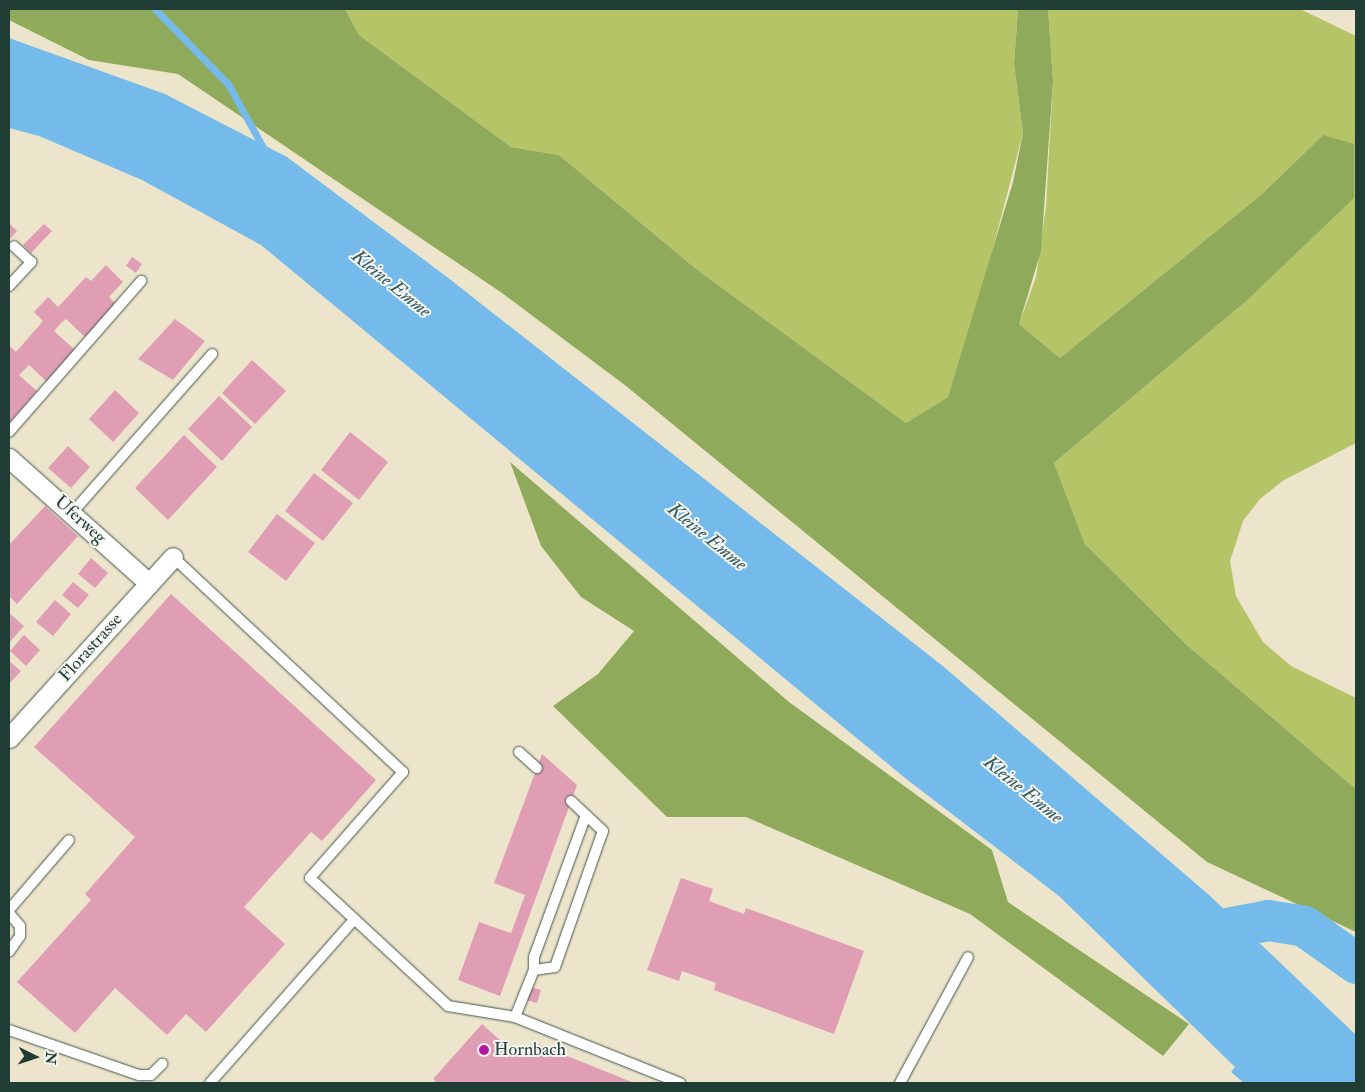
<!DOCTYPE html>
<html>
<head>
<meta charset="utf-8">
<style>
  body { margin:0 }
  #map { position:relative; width:1365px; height:1092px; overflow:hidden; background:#ede5cb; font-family:"IM FELL Double Pica",serif }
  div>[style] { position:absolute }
  .green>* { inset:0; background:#b5c467 }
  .forest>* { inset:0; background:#90aa5c }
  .water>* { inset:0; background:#74bbeb }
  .stream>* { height:7px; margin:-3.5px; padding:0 3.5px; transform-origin:3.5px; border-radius:3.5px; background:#74bbeb }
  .river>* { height:41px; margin:-20.5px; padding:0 20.5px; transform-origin:20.5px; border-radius:20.5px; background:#74bbeb }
  .building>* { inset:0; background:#e09eb5 }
  .roads { filter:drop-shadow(0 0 1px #3e564b) drop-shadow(0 0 1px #3e564b) }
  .lane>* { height:10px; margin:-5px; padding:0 5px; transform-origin:5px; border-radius:5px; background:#fff }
  .street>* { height:19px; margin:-9.5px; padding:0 9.5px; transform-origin:9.5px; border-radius:9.5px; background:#fff }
  .dots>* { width:14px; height:14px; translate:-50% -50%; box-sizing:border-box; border:2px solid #f6f6f2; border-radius:50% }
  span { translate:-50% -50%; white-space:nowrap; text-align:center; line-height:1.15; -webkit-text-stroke:4px #f6f6f2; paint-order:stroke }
  .street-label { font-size:18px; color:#1f3d34 }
  .poi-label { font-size:18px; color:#1f3d34 }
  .left { translate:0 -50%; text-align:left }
  .water-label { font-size:19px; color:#345c62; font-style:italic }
  .frame { position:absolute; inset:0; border:10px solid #1f3d34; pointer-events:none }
  .north { position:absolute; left:10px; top:1032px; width:50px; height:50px; -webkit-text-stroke:4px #f6f6f2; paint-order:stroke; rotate:94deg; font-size:14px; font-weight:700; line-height:20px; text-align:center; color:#1f3d34 }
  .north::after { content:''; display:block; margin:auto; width:18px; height:22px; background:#1f3d34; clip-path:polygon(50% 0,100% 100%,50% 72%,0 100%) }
</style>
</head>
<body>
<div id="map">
  <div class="green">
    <div style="clip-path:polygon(345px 9px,1018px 9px,1014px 64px,1023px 133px,980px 298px,948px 397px,906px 423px,695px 268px,559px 155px,511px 147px,359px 35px)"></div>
    <div style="clip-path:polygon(1048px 9px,1300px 9px,1356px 36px,1356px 443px,1284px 480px,1260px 499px,1243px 521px,1230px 561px,1236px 596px,1263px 642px,1291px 666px,1356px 698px,1356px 789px,1188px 646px,1085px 544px,1054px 463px,1245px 302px,1323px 135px,1262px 194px,1060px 358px,1019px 324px,1036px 277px,1046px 207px,1053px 81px)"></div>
  </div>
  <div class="forest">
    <div style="clip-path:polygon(9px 9px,345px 9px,359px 35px,511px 147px,559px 155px,695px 268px,906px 423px,948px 397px,1013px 182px,1023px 133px,1014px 64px,1018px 9px,1048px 9px,1053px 81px,1041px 251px,1019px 324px,1060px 358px,1262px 194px,1323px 135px,1354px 144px,1354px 198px,1245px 302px,1054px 463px,1085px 544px,1188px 646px,1356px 789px,1356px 932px,1207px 862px,626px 386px,502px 293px,178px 74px,89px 60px,9px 20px)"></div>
    <div style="clip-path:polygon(510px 462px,789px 702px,992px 850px,1008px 902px,1189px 1024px,1163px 1056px,970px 914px,746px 817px,667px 817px,553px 706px,598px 674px,634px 631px,581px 597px,541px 546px)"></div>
  </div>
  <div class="water">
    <div style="clip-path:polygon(9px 38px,165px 94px,287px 157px,447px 277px,944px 667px,1209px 895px,1356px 1035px,1356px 1083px,1244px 1083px,1231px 1072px,1235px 1067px,1059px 896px,905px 778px,261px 245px,142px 180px,39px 136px,9px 128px)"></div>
  </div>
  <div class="stream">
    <div style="left:155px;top:9px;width:105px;rotate:45.8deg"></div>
    <div style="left:228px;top:84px;width:77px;rotate:61.1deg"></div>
  </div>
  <div class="river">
    <div style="left:1190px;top:935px;width:79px;rotate:-10.9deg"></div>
    <div style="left:1268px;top:920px;width:36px;rotate:9deg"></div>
    <div style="left:1304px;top:926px;width:64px;rotate:35.4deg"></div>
  </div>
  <div class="building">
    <div style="clip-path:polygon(9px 223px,17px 231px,9px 240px)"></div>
    <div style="clip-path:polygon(44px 224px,52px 231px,31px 253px,23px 245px)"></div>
    <div style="clip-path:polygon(132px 257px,142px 264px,136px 273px,126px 266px)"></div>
    <div style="clip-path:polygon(106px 265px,123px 282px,109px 297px,116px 304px,85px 337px,66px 319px,61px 323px,54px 331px,75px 350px,47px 382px,29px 365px,19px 375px,37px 391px,9px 423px,9px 345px,16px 352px,43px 321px,34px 312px,48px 297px,58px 307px,86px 277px,91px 281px)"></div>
    <div style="clip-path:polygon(175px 319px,205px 341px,173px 380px,138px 359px)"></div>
    <div style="clip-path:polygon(252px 360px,286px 391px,255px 424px,222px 393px)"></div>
    <div style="clip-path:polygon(115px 390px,139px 413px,113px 442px,89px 419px)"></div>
    <div style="clip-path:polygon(219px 396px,252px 427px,222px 461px,188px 429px)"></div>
    <div style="clip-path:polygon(350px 432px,388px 462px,359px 500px,321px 470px)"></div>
    <div style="clip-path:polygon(184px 435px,217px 467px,168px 520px,135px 488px)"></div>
    <div style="clip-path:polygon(68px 446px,90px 467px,71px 488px,48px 468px)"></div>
    <div style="clip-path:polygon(314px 473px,353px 503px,323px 541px,285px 511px)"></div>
    <div style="clip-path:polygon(45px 506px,78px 536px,17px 604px,9px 596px,9px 545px)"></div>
    <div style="clip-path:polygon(277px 514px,315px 543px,286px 581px,248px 552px)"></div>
    <div style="clip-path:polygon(91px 558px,108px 573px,95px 588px,78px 574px)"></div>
    <div style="clip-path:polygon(73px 582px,89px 595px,78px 608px,62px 595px)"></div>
    <div style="clip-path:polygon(171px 594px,376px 780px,322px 841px,311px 832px,244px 907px,285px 944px,206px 1032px,186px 1014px,167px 1035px,115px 988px,75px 1033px,17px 982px,91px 900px,85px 894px,135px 837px,34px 747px)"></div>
    <div style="clip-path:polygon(55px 600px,71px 614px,53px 636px,36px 622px)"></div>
    <div style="clip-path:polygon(9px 613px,24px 626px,9px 643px)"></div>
    <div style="clip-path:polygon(24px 635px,40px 650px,26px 666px,10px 651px)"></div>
    <div style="clip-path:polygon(9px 661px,21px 671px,9px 684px)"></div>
    <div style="clip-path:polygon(542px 754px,577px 785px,500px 996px,458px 980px,479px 922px,511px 933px,525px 895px,494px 883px)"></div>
    <div style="clip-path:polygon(681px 878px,713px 889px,709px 901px,744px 914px,746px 908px,864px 951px,834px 1034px,714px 990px,716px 983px,682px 971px,679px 981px,647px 970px)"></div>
    <div style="clip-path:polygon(531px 987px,541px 990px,537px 1003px,526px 1000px)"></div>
    <div style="clip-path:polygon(482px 1024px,519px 1057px,533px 1042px,634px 1083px,438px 1083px,433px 1079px)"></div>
  </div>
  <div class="roads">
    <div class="lane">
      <div style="left:9px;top:286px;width:33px;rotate:-47deg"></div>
      <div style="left:31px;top:262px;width:23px;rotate:-137deg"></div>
      <div style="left:9px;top:432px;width:201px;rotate:-48.8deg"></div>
      <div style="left:72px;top:513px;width:212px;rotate:-48.6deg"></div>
      <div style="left:173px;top:557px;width:315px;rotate:43.1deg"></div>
      <div style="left:403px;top:772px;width:141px;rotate:131.3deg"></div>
      <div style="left:310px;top:878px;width:188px;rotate:42.8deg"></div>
      <div style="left:448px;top:1006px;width:68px;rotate:9.3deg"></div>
      <div style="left:515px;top:1017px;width:178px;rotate:21.8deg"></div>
      <div style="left:519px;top:752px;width:24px;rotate:42deg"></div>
      <div style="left:9px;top:910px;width:92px;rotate:-49.4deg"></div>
      <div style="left:9px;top:913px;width:17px;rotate:50deg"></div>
      <div style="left:20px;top:926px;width:10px;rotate:90deg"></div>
      <div style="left:20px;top:936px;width:19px;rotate:125deg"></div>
      <div style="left:534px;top:970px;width:13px;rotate:-90deg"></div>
      <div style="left:534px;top:957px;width:151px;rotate:-69.9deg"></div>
      <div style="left:515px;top:1017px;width:51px;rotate:-68deg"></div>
      <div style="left:534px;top:970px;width:21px;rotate:-8deg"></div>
      <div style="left:555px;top:967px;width:144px;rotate:-70.6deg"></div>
      <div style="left:603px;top:831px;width:44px;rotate:-136.8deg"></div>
      <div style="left:9px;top:1030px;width:138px;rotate:19.1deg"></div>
      <div style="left:139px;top:1075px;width:12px"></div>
      <div style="left:151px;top:1075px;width:16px;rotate:-45deg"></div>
      <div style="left:210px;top:1083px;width:216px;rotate:-48.6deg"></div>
      <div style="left:900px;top:1083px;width:143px;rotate:-61.6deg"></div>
    </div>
    <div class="street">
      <div style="left:9px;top:458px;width:188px;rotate:41.8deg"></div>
      <div style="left:9px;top:738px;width:244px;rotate:-47.8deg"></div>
    </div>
  </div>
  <div class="dots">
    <div style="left:484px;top:1050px;background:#b5179e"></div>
  </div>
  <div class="street-label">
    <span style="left:80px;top:520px;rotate:42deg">Uferweg</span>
    <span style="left:91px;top:648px;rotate:-48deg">Florastrasse</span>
  </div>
  <div class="poi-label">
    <span class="left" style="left:494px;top:1050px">Hornbach</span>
  </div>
  <div class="water-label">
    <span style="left:391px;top:284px;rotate:39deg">Kleine Emme</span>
    <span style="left:707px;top:537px;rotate:39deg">Kleine Emme</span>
    <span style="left:1023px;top:790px;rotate:39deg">Kleine Emme</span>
  </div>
  <div class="frame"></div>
  <div class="north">N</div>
</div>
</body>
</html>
